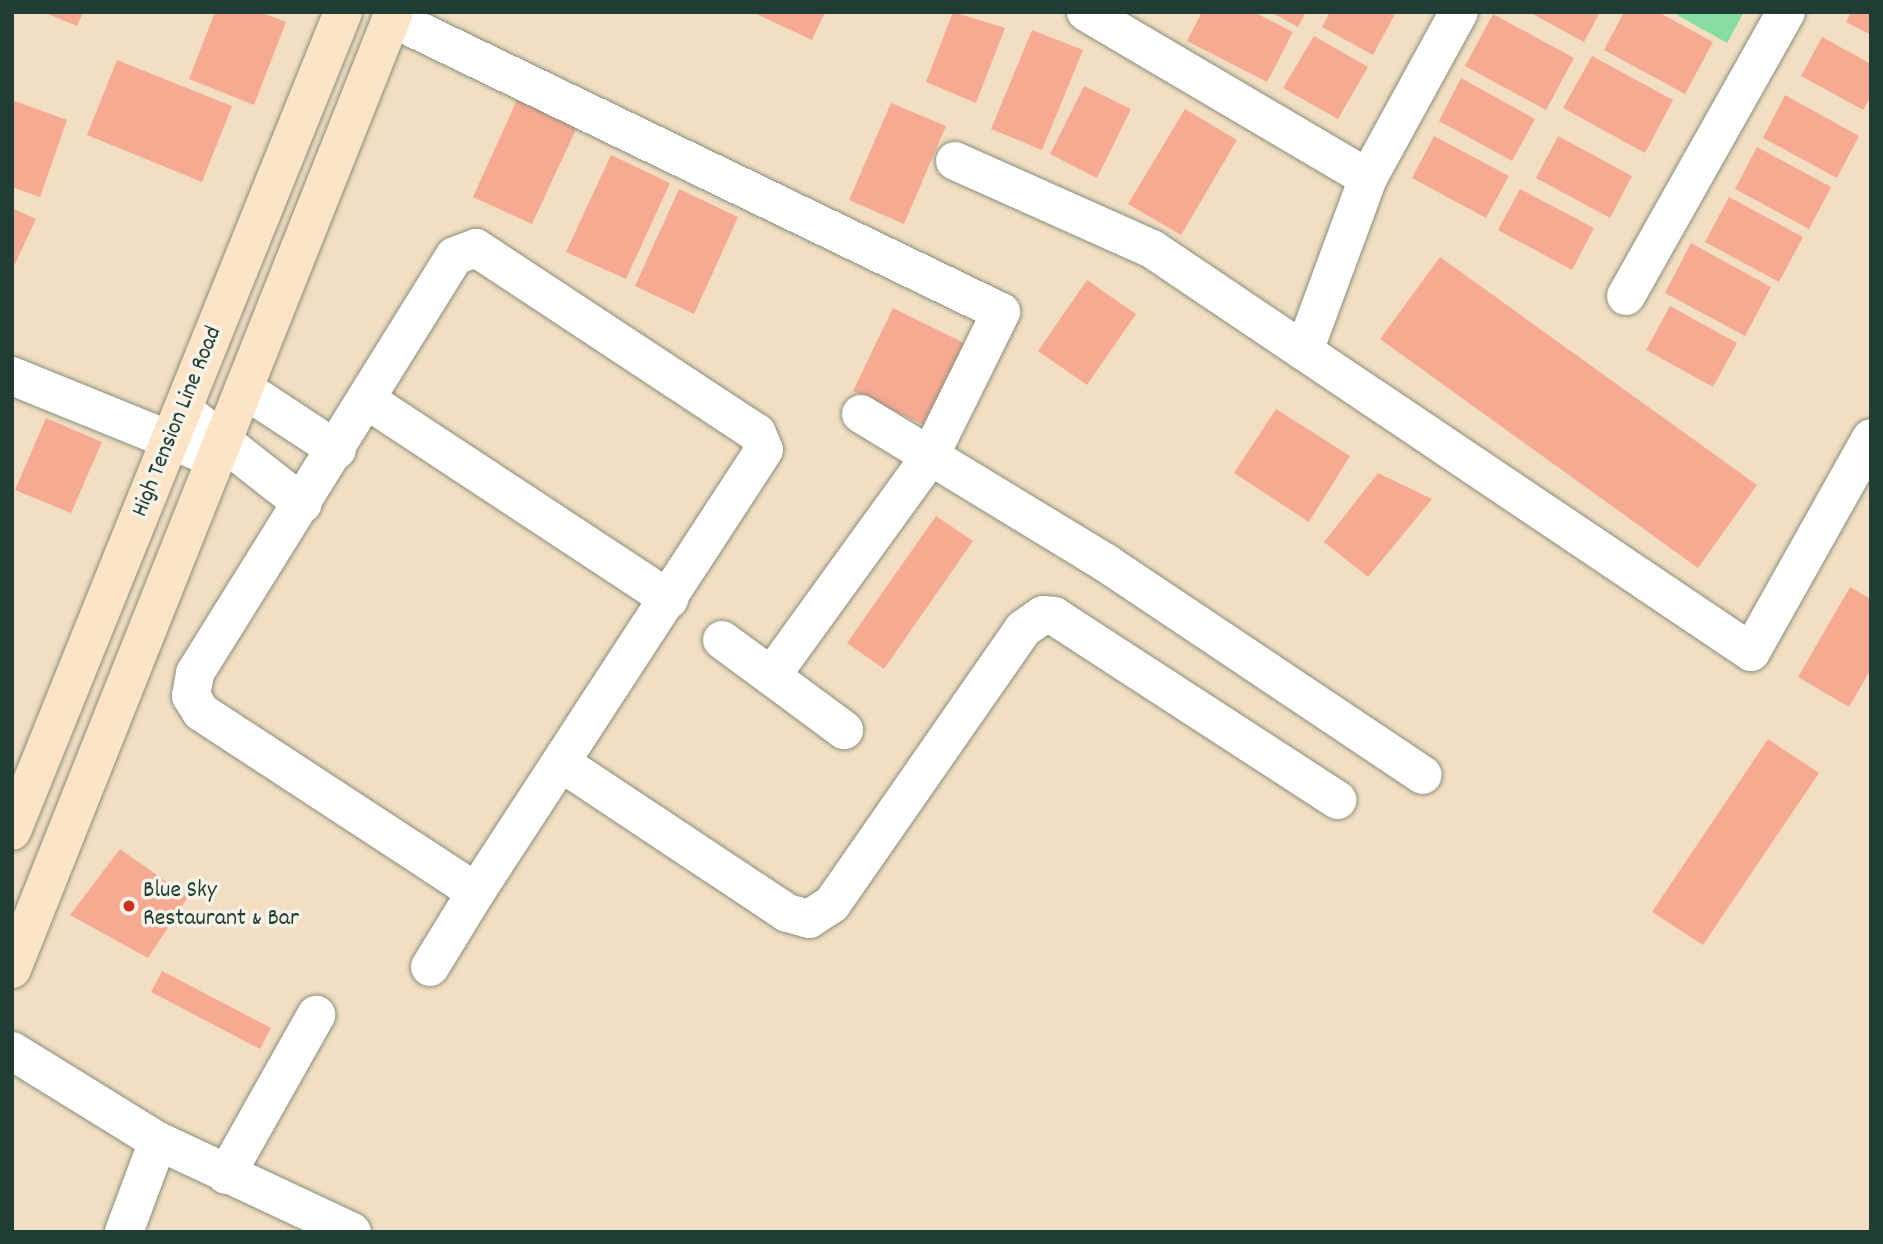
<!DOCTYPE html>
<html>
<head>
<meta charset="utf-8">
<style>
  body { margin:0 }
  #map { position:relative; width:1883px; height:1244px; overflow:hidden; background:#f2dfc3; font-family:Dekko,sans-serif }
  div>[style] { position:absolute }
  .green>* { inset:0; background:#85dda1 }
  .building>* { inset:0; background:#f7aa92 }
  .roads { filter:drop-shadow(0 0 2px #888e7c) drop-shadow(0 0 2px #888e7c) }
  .street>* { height:38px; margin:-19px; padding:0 19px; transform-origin:19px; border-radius:19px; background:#fff }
  .secondary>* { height:38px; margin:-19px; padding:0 19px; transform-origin:19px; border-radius:19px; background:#fee4c6 }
  .dots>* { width:19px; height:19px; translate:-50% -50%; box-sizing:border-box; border:4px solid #f7f3e8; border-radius:50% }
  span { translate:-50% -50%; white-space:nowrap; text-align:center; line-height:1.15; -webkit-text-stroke:7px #f7f3e8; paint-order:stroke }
  .street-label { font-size:24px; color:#1f3d34 }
  .poi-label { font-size:24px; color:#1f3d34 }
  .left { translate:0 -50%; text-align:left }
  .frame { position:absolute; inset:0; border:14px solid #1f3d34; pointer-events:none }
</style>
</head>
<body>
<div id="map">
  <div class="green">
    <div style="clip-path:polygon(1672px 12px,1744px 12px,1727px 43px)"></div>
  </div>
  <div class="building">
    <div style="clip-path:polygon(43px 12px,83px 12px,77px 26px)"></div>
    <div style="clip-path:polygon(215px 12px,260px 12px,286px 22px,254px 105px,189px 79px)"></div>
    <div style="clip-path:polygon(752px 12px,825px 12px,812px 40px)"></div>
    <div style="clip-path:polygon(953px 12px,1005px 28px,976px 103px,926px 82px)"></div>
    <div style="clip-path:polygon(1202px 12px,1254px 12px,1293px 32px,1267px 82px,1187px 41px)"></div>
    <div style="clip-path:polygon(1271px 12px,1306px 12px,1298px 27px)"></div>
    <div style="clip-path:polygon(1330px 12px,1396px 12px,1373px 55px,1322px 27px)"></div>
    <div style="clip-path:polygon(1529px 12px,1600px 12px,1584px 42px)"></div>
    <div style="clip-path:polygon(1624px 12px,1658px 12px,1713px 42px,1685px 94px,1604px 50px)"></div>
    <div style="clip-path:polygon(1851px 12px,1871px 12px,1871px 35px,1846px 22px)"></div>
    <div style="clip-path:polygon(1493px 14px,1574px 58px,1546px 110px,1465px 66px)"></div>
    <div style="clip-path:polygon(1032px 30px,1083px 50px,1042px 150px,991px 129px)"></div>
    <div style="clip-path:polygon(1314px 36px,1368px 67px,1338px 119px,1283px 88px)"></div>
    <div style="clip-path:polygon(1822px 37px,1871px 64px,1871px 96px,1863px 110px,1801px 76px)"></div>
    <div style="clip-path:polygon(1592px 56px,1673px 100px,1645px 153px,1563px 108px)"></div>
    <div style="clip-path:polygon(117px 60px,232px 106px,202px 182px,87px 135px)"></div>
    <div style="clip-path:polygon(1461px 78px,1535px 119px,1512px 161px,1439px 121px)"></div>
    <div style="clip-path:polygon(1084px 86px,1131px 109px,1097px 178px,1050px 154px)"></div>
    <div style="clip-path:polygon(1785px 95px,1859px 136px,1837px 178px,1763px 138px)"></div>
    <div style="clip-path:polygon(12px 100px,67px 120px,40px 197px,12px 187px)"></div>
    <div style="clip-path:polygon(517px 100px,577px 127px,532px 224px,473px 197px)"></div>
    <div style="clip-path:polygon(891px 103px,946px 126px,904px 224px,849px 200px)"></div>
    <div style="clip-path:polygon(1185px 109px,1237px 140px,1181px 235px,1128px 204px)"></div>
    <div style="clip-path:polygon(1434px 136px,1509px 176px,1486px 218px,1412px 178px)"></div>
    <div style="clip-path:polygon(1558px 136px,1632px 176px,1610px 218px,1536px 178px)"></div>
    <div style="clip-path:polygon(1757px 147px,1831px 187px,1809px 229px,1735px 189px)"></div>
    <div style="clip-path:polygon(611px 155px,670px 183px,626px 279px,566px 252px)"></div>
    <div style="clip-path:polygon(679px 189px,738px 217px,694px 314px,635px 286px)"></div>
    <div style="clip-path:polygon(1520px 189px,1594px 228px,1572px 270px,1498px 230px)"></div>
    <div style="clip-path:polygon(1729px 197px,1803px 237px,1779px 282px,1705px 242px)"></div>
    <div style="clip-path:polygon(12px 208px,36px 219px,12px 270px)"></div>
    <div style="clip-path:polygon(1691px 243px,1771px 287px,1745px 336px,1665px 293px)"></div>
    <div style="clip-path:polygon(1440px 257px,1757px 485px,1698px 568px,1380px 339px)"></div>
    <div style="clip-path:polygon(1087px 280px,1136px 314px,1087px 385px,1038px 351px)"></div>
    <div style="clip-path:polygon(1670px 306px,1737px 343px,1713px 387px,1646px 350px)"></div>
    <div style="clip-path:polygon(893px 308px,966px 344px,926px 426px,853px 391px)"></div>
    <div style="clip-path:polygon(1276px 409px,1350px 456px,1309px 522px,1234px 473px)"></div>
    <div style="clip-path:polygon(46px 418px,102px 442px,71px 513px,15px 490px)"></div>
    <div style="clip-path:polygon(1378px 473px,1432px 499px,1368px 577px,1324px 542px)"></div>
    <div style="clip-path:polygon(936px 516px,973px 541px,884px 669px,847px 643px)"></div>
    <div style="clip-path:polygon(1850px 587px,1871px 599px,1871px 669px,1849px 707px,1798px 677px)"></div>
    <div style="clip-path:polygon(1768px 739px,1819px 773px,1703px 945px,1652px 912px)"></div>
    <div style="clip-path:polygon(120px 849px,188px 897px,148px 958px,70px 915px)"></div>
    <div style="clip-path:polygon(162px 971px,271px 1028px,260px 1049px,151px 992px)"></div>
  </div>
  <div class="roads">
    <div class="street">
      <div style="left:1086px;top:12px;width:327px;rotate:30.5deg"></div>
      <div style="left:392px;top:18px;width:676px;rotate:25.77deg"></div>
      <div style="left:1001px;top:312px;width:163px;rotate:116.3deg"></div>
      <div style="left:929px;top:458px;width:269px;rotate:125.9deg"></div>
      <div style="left:771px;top:676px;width:91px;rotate:36.5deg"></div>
      <div style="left:955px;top:161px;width:216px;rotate:24.1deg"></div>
      <div style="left:1152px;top:249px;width:722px;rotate:33.93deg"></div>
      <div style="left:1751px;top:652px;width:245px;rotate:-60.7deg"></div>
      <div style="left:476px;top:248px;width:336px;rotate:33.4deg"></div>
      <div style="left:757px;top:433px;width:18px;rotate:68deg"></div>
      <div style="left:764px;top:450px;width:528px;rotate:123.09deg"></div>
      <div style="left:476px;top:892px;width:329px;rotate:-146.8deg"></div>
      <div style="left:201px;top:712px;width:19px;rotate:-122deg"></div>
      <div style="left:191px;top:696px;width:23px;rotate:-80deg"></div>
      <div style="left:195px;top:673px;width:491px;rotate:-58.1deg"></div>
      <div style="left:455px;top:256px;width:22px;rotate:-21deg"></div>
      <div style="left:1626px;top:296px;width:326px;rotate:-60.6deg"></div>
      <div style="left:1304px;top:351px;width:184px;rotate:-69.7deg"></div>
      <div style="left:1368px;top:178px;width:189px;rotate:-61.3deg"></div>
      <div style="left:12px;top:376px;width:220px;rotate:22.1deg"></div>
      <div style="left:244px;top:389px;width:111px;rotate:33.3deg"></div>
      <div style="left:367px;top:400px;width:362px;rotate:33.4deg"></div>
      <div style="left:183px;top:410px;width:152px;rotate:38.1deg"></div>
      <div style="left:861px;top:414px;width:287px;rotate:31.3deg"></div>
      <div style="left:1106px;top:563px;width:381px;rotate:33.8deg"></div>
      <div style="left:722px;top:640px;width:61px;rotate:36.3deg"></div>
      <div style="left:563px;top:764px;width:269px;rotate:33.6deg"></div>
      <div style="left:787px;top:913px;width:23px;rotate:15deg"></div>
      <div style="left:809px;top:919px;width:27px;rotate:-33deg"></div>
      <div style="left:832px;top:904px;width:335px;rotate:-55.2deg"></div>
      <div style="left:1023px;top:629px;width:24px;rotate:-35deg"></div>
      <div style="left:1043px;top:615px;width:11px;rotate:5deg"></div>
      <div style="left:1054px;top:616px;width:338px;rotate:33deg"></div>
      <div style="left:430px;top:967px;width:88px;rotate:-58.5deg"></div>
      <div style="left:12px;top:1051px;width:172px;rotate:31.7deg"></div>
      <div style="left:158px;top:1141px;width:214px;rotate:25.1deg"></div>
      <div style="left:226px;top:1175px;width:184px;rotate:-60.6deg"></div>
      <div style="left:124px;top:1232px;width:97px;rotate:-69.5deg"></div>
    </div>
    <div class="secondary">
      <div style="left:12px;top:831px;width:883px;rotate:-67.99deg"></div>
      <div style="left:12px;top:969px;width:1030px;rotate:-68.24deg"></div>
    </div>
  </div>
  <div class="dots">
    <div style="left:129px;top:906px;background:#c8321e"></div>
  </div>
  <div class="street-label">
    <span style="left:178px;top:422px;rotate:-68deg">High Tension Line Road</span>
  </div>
  <div class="poi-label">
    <span class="left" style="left:143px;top:906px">Blue Sky<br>Restaurant &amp; Bar</span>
  </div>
  <div class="frame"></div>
</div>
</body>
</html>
